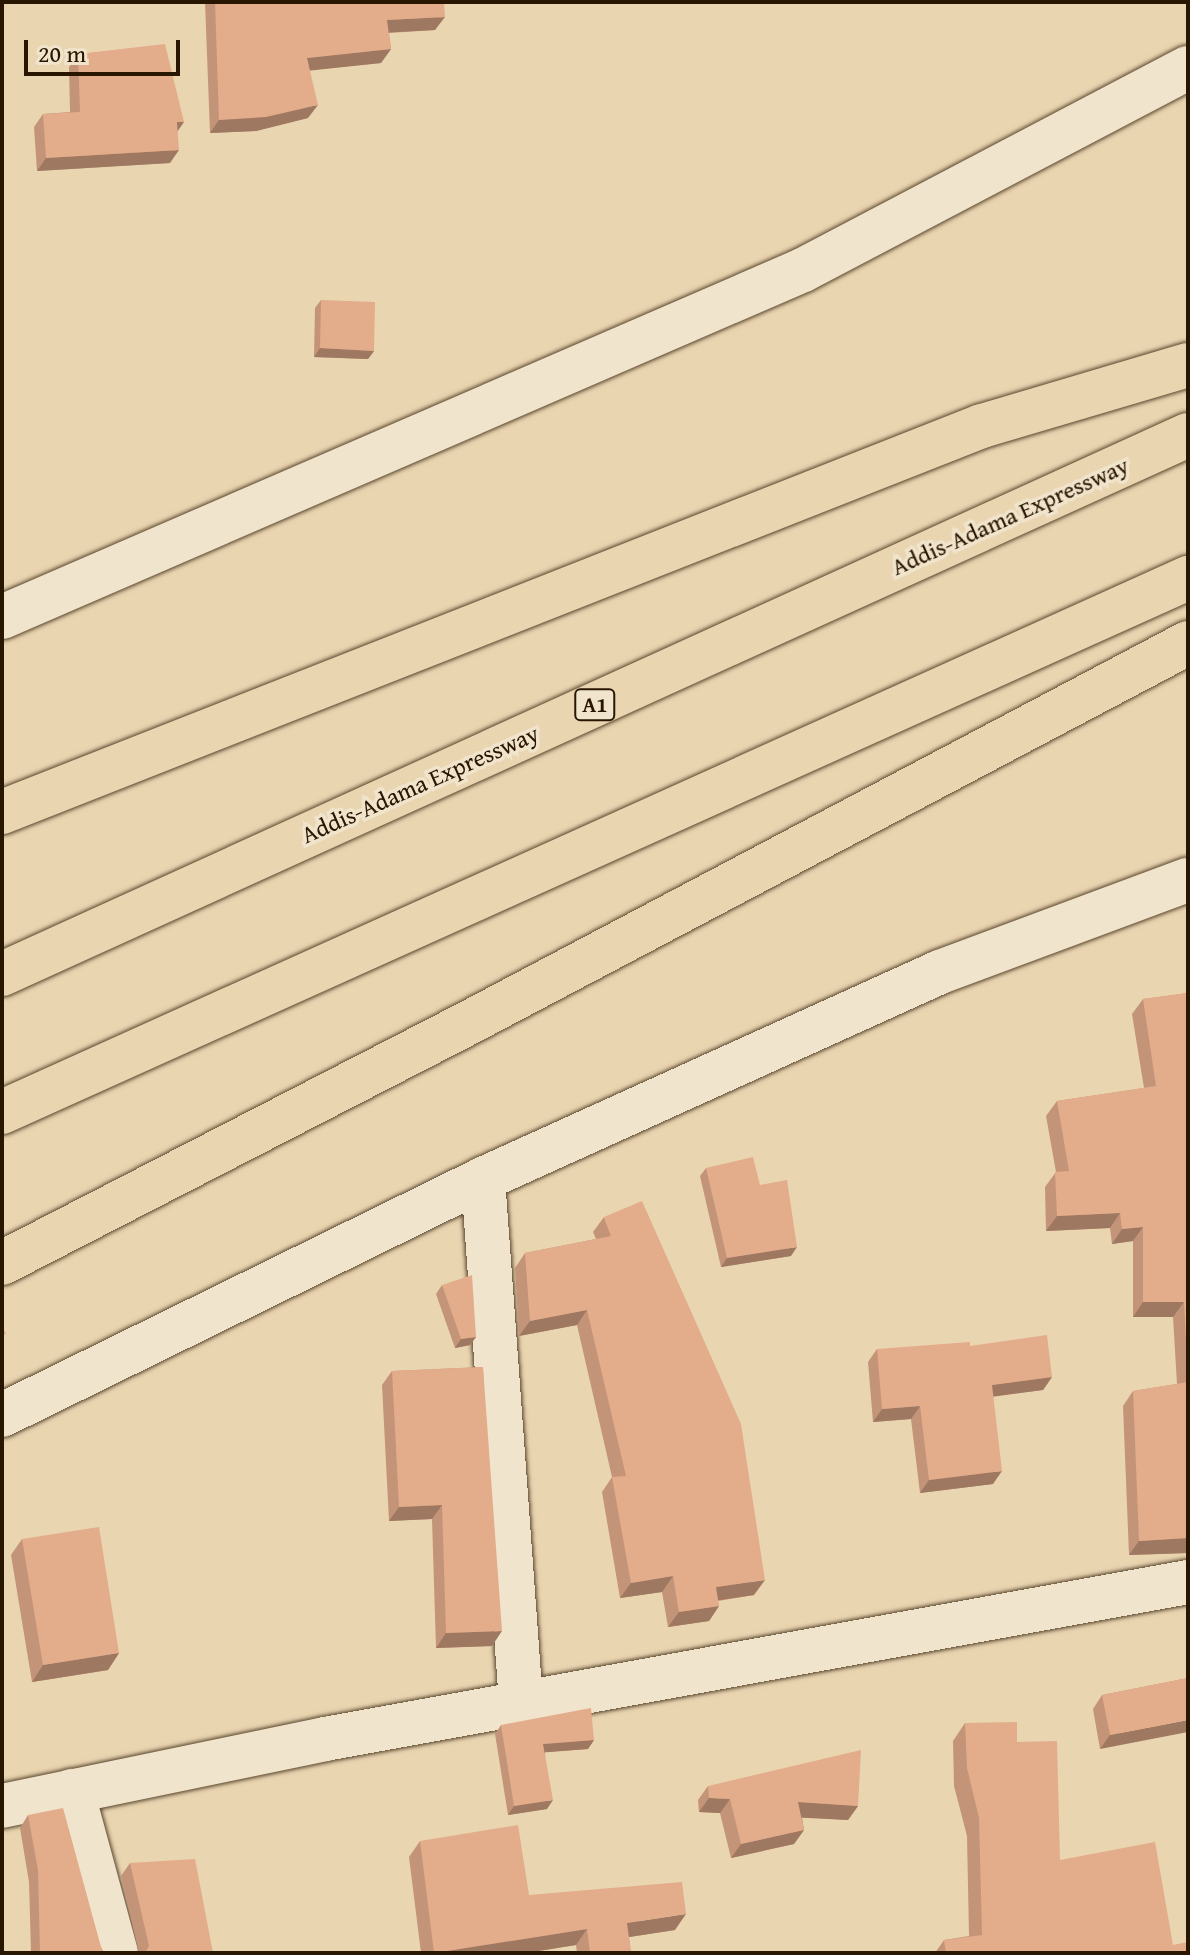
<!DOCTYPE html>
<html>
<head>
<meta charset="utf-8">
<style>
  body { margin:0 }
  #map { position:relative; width:1190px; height:1955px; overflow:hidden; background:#ead5b1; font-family:"Gentium Book Plus",serif }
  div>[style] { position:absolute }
  .roads { filter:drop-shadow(0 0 2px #59462d) drop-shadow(0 0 2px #59462d) }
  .minor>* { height:44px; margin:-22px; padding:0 22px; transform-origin:22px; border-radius:22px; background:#f1e4cc }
  .highway>* { height:44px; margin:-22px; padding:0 22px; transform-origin:22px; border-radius:22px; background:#ead5b1 }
  .wall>* { inset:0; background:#c39478 }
  .shaded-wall>* { inset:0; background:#9f7861 }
  .building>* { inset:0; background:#e3ac8b }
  span { translate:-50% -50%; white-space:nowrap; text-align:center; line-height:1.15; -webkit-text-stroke:7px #f1e4cc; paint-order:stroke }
  .shield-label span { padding:2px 6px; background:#f1e4cc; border:2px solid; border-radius:6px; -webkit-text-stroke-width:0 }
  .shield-label { font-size:22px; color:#291601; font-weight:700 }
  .street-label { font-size:24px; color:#291601 }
  .frame { position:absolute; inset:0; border:4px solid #291601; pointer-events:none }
  .scale { position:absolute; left:24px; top:40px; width:156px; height:36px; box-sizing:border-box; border:4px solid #291601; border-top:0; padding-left:10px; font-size:24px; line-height:28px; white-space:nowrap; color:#291601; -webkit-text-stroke:6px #f1e4cc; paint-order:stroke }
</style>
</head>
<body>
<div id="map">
  <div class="roads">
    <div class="minor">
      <div style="left:2px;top:617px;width:873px;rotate:-23.42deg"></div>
      <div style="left:803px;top:270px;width:435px;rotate:-27.7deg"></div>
      <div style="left:483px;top:1179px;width:525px;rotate:85.85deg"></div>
      <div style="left:2px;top:1415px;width:536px;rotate:-26.13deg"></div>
      <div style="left:483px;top:1179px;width:502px;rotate:-24.37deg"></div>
      <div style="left:940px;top:972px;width:265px;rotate:-20.4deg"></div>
      <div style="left:72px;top:1791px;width:168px;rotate:74.8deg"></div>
      <div style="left:2px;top:1806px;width:330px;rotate:-11.7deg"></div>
      <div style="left:325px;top:1739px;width:877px;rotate:-10.31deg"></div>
    </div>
    <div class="highway">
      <div style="left:2px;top:812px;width:1053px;rotate:-21.5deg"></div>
      <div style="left:982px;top:426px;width:215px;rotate:-16.5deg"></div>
      <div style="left:2px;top:974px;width:1303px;rotate:-24.44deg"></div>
      <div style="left:2px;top:1112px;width:1301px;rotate:-24.24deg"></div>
      <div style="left:2px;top:1263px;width:529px;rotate:-27.24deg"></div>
      <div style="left:472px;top:1021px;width:810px;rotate:-27.83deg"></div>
    </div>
  </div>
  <div class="wall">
    <div style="clip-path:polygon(205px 2px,444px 2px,435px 30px,389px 33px,391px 49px,381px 63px,310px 70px,308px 118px,256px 131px,210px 133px)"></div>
    <div style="clip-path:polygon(78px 54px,177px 131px,170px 163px,37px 171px,34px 127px,43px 114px,70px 112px,69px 67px)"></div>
    <div style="clip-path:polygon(321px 300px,374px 351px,368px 359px,314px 357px,315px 308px)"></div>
    <div style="clip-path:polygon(1188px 993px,1188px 1553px,1129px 1555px,1123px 1406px,1133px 1391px,1177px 1384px,1173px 1317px,1133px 1317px,1133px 1241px,1112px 1244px,1110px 1228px,1046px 1231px,1045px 1187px,1056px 1172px,1046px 1116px,1057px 1101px,1144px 1088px,1132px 1014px,1143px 999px)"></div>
    <div style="clip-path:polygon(706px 1168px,760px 1185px,791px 1256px,721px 1267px,700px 1176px)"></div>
    <div style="clip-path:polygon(604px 1217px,754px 1595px,718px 1601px,719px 1606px,709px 1621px,668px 1627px,662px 1592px,620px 1598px,602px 1492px,612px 1477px,577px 1325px,519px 1336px,515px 1268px,525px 1253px,596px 1239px,593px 1232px)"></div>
    <div style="clip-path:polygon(442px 1285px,476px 1337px,470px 1345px,455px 1348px,436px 1294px)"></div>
    <div style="clip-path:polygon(877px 1349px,1052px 1377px,1043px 1390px,993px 1396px,993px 1484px,920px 1493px,911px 1419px,873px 1422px,868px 1362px)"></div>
    <div style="clip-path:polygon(483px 1367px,492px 1646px,436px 1648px,432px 1519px,389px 1521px,382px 1385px,392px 1371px)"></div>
    <div style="clip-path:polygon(22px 1539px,119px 1653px,108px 1670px,32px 1682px,11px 1555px)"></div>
    <div style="clip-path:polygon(1188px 1678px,1100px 1749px,1093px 1709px,1102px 1695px)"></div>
    <div style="clip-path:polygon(965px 1723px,1017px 1742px,1060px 1860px,1173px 1945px,1188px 1953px,935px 1953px,944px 1940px,969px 1936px,967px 1836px,954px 1786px,953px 1741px)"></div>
    <div style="clip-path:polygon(501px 1725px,594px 1740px,588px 1749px,545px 1752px,547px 1809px,508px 1815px,495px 1734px)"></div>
    <div style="clip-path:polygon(708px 1786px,858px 1806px,848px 1820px,802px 1817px,804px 1830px,794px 1844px,731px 1858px,720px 1813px,699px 1812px,698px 1800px)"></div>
    <div style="clip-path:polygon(28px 1815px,101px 1947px,104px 1953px,31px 1953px,29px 1882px,20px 1828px)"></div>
    <div style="clip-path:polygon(420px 1841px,529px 1895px,675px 1930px,629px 1937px,631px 1953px,577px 1953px,576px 1945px,526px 1953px,421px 1953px,409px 1857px)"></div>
    <div style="clip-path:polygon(130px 1863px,213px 1953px,139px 1953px,121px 1876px)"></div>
  </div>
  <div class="shaded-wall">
    <div style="clip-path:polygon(445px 17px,435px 30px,378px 33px,387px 20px)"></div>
    <div style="clip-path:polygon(391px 49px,381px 63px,297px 72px,307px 58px)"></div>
    <div style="clip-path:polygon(318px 105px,308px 118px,256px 131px,210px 133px,219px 120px)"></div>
    <div style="clip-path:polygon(177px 122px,184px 122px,175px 135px)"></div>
    <div style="clip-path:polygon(179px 150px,170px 163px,37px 171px,46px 158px)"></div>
    <div style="clip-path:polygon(320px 348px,374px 351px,368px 359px,314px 357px)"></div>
    <div style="clip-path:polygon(1120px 1213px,1110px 1228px,1046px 1231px,1057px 1216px)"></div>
    <div style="clip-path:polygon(1143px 1227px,1133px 1241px,1112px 1244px,1122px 1229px)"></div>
    <div style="clip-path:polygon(797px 1247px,791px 1256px,721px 1267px,727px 1258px)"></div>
    <div style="clip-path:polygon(1143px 1302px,1184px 1302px,1173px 1317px,1133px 1317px)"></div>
    <div style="clip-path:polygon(587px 1310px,577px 1325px,519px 1336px,530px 1321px)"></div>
    <div style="clip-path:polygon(476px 1337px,470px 1345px,455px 1348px,461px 1339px)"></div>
    <div style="clip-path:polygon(1052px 1377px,1043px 1390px,983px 1398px,992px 1385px)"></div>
    <div style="clip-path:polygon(920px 1406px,911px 1419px,873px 1422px,882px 1409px)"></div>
    <div style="clip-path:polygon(1002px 1471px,993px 1484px,920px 1493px,929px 1480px)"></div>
    <div style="clip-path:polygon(442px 1505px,432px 1519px,389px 1521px,399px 1507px)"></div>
    <div style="clip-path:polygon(1188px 1538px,1188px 1553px,1129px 1555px,1139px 1541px)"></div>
    <div style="clip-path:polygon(673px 1576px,662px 1592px,620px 1598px,631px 1583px)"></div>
    <div style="clip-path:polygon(765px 1580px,754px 1595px,706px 1602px,716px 1587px)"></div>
    <div style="clip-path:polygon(719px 1606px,709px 1621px,668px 1627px,679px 1612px)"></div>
    <div style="clip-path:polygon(502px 1631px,492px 1646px,436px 1648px,446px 1633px)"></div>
    <div style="clip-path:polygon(119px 1653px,108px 1670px,32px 1682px,43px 1665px)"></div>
    <div style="clip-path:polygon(1188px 1720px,1188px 1732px,1100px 1749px,1110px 1735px)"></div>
    <div style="clip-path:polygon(594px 1740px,588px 1749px,537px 1753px,543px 1744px)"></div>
    <div style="clip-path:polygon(709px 1798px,730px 1799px,720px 1813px,699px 1812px)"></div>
    <div style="clip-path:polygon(553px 1800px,547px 1809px,508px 1815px,514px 1806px)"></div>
    <div style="clip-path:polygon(798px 1802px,858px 1806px,848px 1820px,788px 1817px)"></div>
    <div style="clip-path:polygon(804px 1830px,794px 1844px,731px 1858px,741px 1844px)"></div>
    <div style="clip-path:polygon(686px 1914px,675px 1930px,616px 1939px,627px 1923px)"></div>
    <div style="clip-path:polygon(587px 1929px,576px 1945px,526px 1953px,434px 1953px)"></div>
  </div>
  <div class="building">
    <div style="clip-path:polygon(215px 2px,444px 2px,445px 17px,387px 20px,391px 49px,307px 58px,318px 105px,266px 117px,219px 120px)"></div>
    <div style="clip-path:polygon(165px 44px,184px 122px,177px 122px,179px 150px,46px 158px,43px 114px,80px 112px,78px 54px)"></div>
    <div style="clip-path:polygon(321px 300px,375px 302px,374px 351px,320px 348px)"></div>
    <div style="clip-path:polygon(1188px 993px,1188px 1538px,1139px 1541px,1133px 1391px,1188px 1382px,1184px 1302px,1143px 1302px,1143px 1227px,1122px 1229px,1120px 1213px,1057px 1216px,1055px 1172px,1069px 1171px,1057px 1101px,1156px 1086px,1143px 999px)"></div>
    <div style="clip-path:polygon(753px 1157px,760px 1185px,787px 1180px,797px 1247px,727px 1258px,706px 1168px)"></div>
    <div style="clip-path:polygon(642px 1201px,741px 1424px,765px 1580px,716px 1587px,719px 1606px,679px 1612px,673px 1576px,631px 1583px,612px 1477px,626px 1476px,587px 1310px,530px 1321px,525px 1253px,611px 1236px,604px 1217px)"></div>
    <div style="clip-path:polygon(472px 1275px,476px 1337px,461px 1339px,442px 1285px)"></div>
    <div style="clip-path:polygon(2px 1326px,6px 1334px,2px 1336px)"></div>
    <div style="clip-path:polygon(1047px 1335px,1052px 1377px,992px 1385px,1002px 1471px,929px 1480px,920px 1406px,882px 1409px,877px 1349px,970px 1342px,970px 1346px)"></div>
    <div style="clip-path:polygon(483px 1367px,502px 1631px,446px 1633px,442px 1505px,399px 1507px,392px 1371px)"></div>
    <div style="clip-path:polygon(99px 1527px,119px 1653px,43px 1665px,22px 1539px)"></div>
    <div style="clip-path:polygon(1188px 1678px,1188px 1720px,1110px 1735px,1102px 1695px)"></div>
    <div style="clip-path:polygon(591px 1708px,594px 1740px,543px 1744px,553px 1800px,514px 1806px,501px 1725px)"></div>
    <div style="clip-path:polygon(1017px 1722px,1017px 1742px,1057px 1741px,1060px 1860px,1155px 1842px,1173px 1945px,1188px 1942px,1188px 1953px,946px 1953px,944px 1940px,982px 1935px,979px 1818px,967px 1768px,965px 1723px)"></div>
    <div style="clip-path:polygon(861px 1750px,858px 1806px,798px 1802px,804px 1830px,741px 1844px,730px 1799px,709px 1798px,708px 1786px)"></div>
    <div style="clip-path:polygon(63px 1808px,101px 1947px,104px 1953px,40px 1953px,38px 1870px,28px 1815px)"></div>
    <div style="clip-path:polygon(518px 1825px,529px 1895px,682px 1882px,686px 1914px,627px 1923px,631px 1953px,590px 1953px,587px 1929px,434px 1953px,420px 1841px)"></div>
    <div style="clip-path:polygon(195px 1859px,213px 1953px,145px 1953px,149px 1946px,130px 1863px)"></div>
  </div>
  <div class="shield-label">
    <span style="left:595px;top:705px">A1</span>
  </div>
  <div class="street-label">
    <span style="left:1010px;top:516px;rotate:-24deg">Addis-Adama Expressway</span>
    <span style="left:420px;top:784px;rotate:-24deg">Addis-Adama Expressway</span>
  </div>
  <div class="frame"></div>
  <div class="scale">20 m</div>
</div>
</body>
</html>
